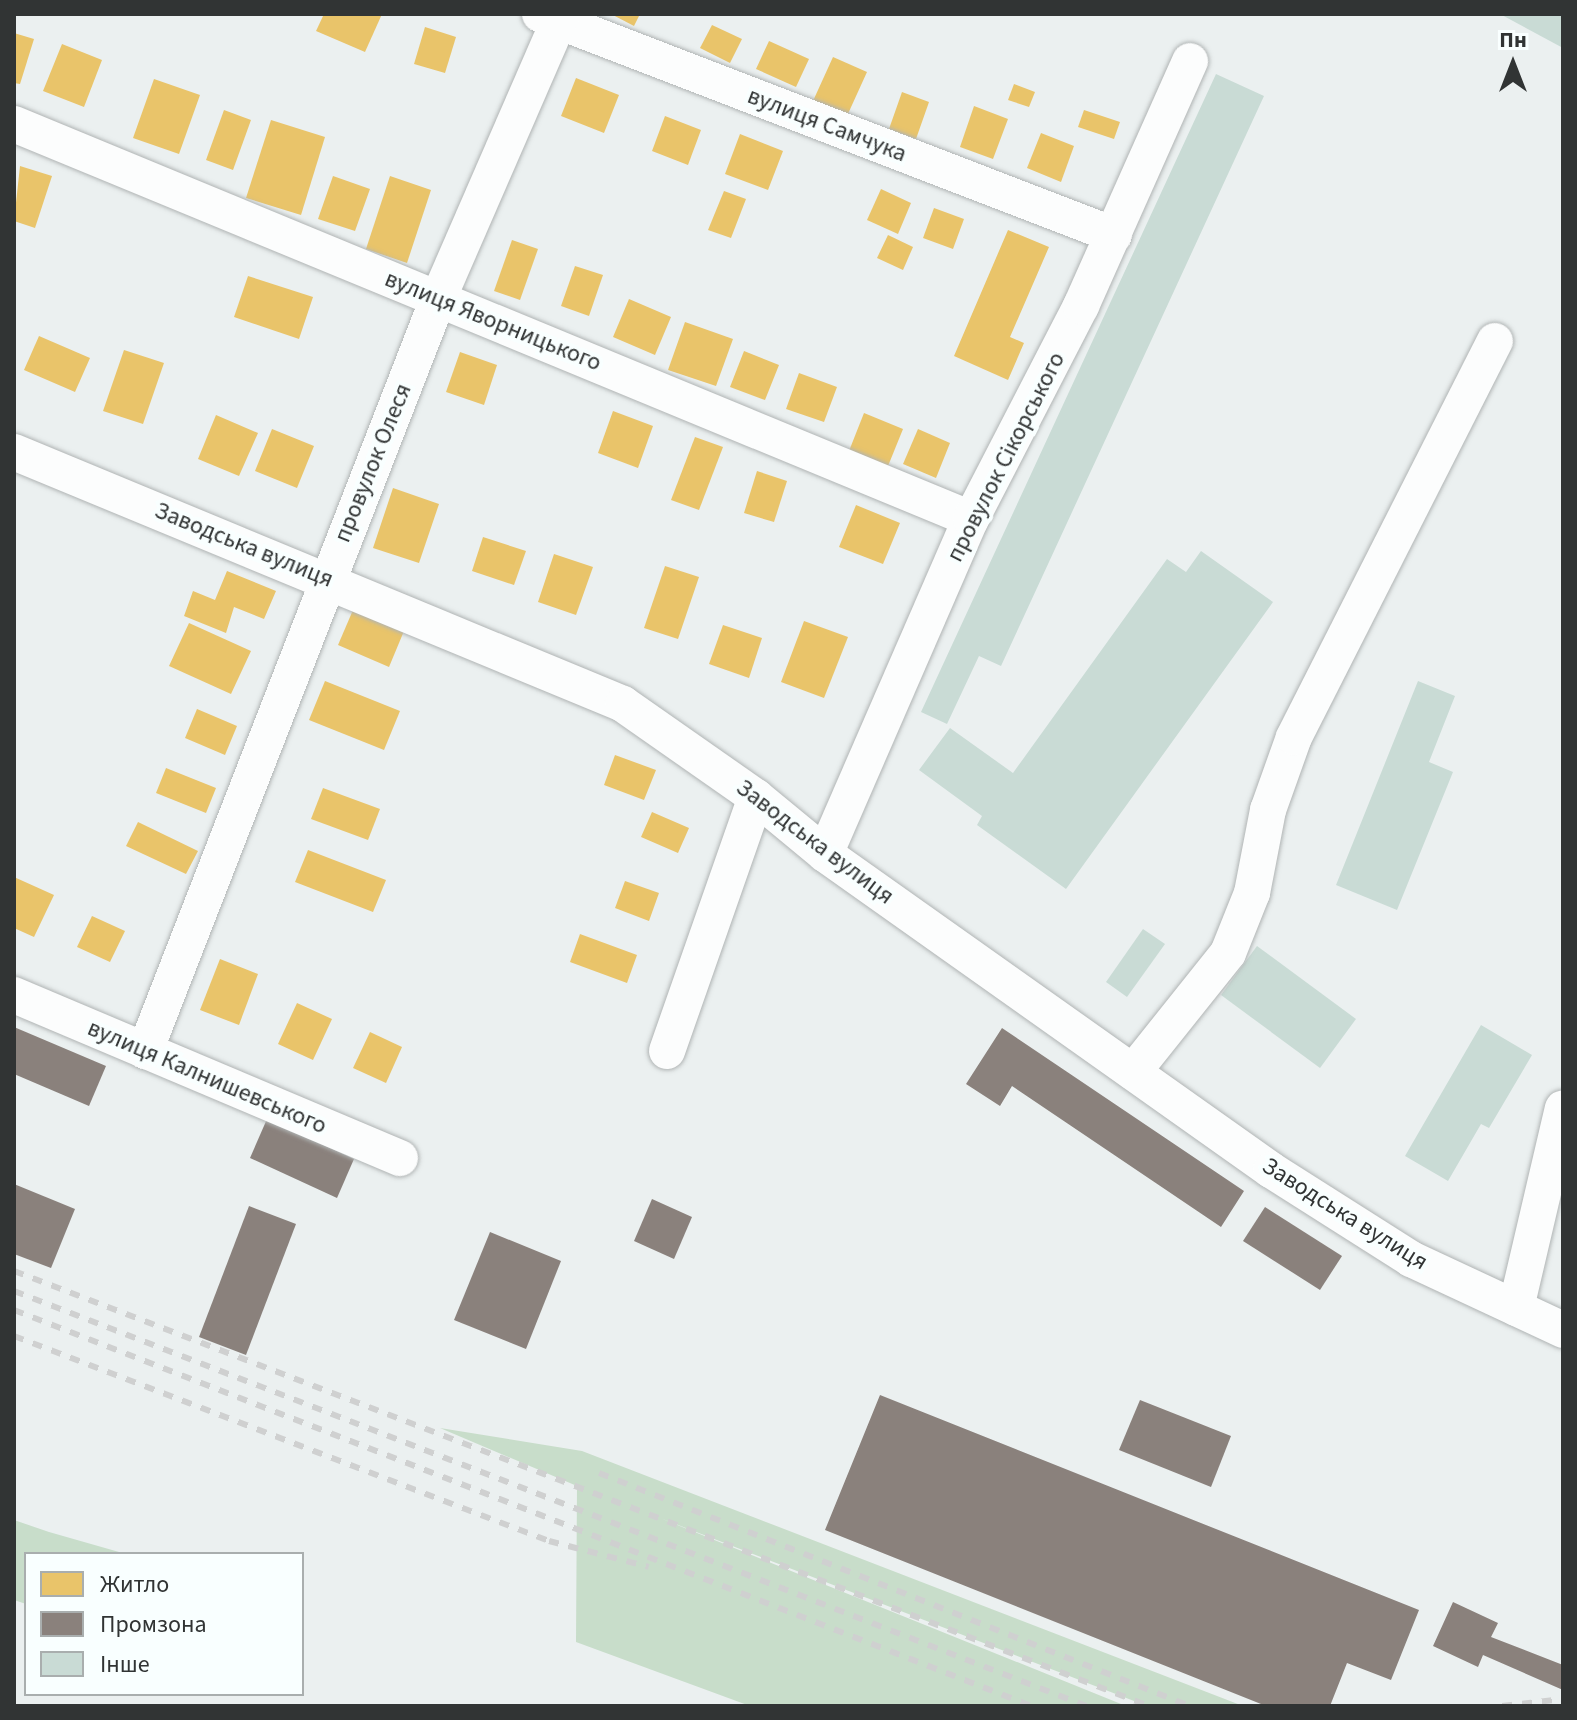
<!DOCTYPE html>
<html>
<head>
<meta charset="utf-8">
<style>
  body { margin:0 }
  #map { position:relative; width:1577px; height:1720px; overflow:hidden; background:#ebf0f0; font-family:"Source Sans 3",sans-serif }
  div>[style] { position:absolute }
  .green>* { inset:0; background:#c8ddca }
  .homes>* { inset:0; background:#e9c46a }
  .industry>* { inset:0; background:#8a817c }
  .building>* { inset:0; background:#c9dbd5 }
  .roads { filter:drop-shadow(0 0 2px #b0b4b4) drop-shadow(0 0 2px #b0b4b4) }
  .minor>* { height:36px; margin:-18px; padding:0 18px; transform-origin:18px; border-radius:18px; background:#fcfdfd }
  .rail>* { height:6px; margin-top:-3px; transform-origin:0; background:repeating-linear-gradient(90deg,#cfd0d0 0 10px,transparent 0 20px) }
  span { translate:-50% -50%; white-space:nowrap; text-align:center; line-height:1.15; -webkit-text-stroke:8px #f9ffff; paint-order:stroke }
  .street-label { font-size:24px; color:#313434 }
  .frame { position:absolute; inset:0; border:16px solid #313434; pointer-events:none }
  .legend { position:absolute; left:24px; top:1552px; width:280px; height:144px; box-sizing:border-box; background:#f9ffff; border:2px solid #a9aeae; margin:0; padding:10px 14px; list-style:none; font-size:24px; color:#313434 }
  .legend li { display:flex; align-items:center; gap:16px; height:40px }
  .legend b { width:40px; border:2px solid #a9aeae }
  .north { position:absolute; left:1473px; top:24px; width:80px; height:80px; -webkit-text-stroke:6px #f9ffff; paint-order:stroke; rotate:0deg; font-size:22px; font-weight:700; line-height:32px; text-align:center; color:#313434 }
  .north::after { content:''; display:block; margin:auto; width:28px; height:36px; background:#313434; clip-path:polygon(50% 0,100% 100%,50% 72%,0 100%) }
</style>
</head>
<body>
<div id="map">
  <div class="green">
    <div style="clip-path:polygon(440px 1428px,582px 1451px,1243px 1706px,1147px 1706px,660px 1518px,1126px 1706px,750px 1706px,576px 1642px,577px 1486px)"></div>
    <div style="clip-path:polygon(14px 1520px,49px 1532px,126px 1554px,26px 1554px,26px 1604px,14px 1600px)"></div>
  </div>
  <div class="homes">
    <div style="clip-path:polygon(324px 14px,382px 14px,365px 52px,316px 31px)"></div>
    <div style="clip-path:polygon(611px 14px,640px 14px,634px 26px)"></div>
    <div style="clip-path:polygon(712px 25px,742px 39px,730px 63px,700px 48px)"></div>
    <div style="clip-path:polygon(425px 27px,456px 37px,445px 73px,414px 64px)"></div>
    <div style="clip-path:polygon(14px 33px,34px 39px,20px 84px,14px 83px)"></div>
    <div style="clip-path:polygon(769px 41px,809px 59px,796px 87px,756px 69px)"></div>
    <div style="clip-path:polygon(62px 44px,102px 60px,84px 107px,43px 91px)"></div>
    <div style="clip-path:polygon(833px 57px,867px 72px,847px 116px,813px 101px)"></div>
    <div style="clip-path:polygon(576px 78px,619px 95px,604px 133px,561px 116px)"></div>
    <div style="clip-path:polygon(154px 79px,200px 95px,179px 154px,133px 138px)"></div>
    <div style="clip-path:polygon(1014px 84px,1035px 92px,1029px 107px,1008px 100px)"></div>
    <div style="clip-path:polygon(902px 92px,929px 102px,916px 139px,889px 129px)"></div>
    <div style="clip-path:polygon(974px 106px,1008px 119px,993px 159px,960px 147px)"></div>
    <div style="clip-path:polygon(224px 110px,251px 120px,233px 170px,206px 160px)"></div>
    <div style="clip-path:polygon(1084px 110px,1120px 122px,1114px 139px,1078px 127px)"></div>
    <div style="clip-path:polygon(665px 116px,701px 130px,688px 165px,652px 151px)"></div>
    <div style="clip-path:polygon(271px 120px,325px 137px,301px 215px,246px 198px)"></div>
    <div style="clip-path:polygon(1041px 133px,1074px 146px,1061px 182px,1027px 168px)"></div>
    <div style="clip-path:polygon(740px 134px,783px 151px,768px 190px,725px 174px)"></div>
    <div style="clip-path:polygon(20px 166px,52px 176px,35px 228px,14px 221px)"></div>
    <div style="clip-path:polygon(333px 176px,370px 189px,355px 231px,318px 219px)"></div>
    <div style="clip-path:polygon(390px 176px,431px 190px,407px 263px,366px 249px)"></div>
    <div style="clip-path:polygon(881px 189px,911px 203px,898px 234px,867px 220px)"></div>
    <div style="clip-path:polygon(724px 191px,746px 199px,731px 238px,708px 230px)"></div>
    <div style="clip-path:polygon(934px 208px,964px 219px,953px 249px,923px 238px)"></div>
    <div style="clip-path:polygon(1008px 230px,1049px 247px,1010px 337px,1024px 343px,1008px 380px,954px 356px)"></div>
    <div style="clip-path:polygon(888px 235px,913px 247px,903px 270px,877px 258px)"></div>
    <div style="clip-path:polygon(512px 240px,538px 249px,520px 300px,494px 291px)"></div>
    <div style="clip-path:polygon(575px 266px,603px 275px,589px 316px,561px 306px)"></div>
    <div style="clip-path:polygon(248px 276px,313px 297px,299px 339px,234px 317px)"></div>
    <div style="clip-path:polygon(629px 299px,671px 317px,655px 355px,613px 337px)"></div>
    <div style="clip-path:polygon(685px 322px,733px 339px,716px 386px,668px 370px)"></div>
    <div style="clip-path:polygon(39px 336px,90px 358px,75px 392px,24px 370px)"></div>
    <div style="clip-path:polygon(124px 350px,164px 363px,143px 424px,103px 411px)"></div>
    <div style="clip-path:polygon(744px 351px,779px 365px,765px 400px,730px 387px)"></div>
    <div style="clip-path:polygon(460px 352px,497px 365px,484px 405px,446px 392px)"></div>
    <div style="clip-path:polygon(799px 373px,837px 387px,824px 422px,786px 409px)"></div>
    <div style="clip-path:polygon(613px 411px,653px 426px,638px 468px,598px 453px)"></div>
    <div style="clip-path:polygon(864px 413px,903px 429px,886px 471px,847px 456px)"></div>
    <div style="clip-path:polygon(216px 415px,258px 433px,239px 476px,198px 459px)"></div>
    <div style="clip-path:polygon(272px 429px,314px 446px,297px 488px,255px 471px)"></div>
    <div style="clip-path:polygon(918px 429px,950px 443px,936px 478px,903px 464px)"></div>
    <div style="clip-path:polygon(695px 437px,723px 447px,699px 510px,671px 500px)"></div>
    <div style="clip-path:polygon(757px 471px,787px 481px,774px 522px,744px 513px)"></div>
    <div style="clip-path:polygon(393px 488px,439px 504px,419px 563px,373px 548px)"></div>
    <div style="clip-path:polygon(856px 505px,900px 523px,883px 564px,839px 547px)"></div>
    <div style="clip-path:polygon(483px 537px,526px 551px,514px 585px,472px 571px)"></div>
    <div style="clip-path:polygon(554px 554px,593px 567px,576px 615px,538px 602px)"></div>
    <div style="clip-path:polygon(665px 566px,699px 577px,678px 639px,644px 628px)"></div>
    <div style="clip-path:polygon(227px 571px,276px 591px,264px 619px,234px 607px,226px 633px,184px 616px,193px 591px,215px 600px)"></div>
    <div style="clip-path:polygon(353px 610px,404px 631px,389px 667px,338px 645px)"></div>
    <div style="clip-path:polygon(804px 621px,848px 637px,824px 698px,781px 682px)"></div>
    <div style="clip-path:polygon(189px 623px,251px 651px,231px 694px,169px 666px)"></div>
    <div style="clip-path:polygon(723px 625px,762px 638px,749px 678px,709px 664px)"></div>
    <div style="clip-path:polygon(325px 681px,400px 711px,384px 750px,309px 720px)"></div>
    <div style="clip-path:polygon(197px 709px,237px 726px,225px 755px,185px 738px)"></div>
    <div style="clip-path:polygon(615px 755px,656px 770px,644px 800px,604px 785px)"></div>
    <div style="clip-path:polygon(166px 768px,216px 788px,206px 813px,156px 793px)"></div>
    <div style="clip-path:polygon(323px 788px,380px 809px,368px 840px,311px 819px)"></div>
    <div style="clip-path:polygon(652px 812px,689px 828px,678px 853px,641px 837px)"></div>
    <div style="clip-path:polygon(138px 822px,198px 851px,186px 874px,126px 846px)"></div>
    <div style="clip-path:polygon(308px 850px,386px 880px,373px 912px,295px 882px)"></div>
    <div style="clip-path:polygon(14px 877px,54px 895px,34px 937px,14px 928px)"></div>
    <div style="clip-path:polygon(625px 881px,659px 893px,649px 921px,615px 908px)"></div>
    <div style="clip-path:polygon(92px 916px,125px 931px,110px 962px,77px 947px)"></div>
    <div style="clip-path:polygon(580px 934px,637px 955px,627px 983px,570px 962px)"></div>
    <div style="clip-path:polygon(220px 959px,258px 974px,239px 1025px,200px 1010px)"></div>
    <div style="clip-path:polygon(297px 1003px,332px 1019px,313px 1060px,278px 1044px)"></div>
    <div style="clip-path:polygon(370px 1032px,402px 1047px,386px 1083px,353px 1068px)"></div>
  </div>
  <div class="industry">
    <div style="clip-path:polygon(14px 1027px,106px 1066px,89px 1106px,14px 1074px)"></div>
    <div style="clip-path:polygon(1002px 1028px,1244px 1191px,1221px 1227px,1012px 1086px,1000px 1106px,966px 1084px)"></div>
    <div style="clip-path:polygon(267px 1119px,354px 1159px,337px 1198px,250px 1158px)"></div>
    <div style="clip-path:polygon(14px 1184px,75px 1209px,51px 1268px,14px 1254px)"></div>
    <div style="clip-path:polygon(652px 1199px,692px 1217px,674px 1259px,634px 1241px)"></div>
    <div style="clip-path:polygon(249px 1206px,296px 1224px,246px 1355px,199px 1337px)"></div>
    <div style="clip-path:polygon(1265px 1207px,1342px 1256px,1320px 1290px,1243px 1241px)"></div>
    <div style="clip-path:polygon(490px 1232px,561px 1261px,526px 1349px,454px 1320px)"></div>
    <div style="clip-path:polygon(880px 1395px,1419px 1610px,1391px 1680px,1347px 1663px,1330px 1706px,1266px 1706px,825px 1530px)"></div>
    <div style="clip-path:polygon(1140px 1400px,1231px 1436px,1211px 1487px,1119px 1450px)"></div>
    <div style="clip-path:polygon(1453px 1602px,1498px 1623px,1491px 1637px,1563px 1665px,1563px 1690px,1483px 1655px,1478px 1667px,1433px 1646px)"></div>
  </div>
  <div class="building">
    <div style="clip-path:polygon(1500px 14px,1563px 14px,1563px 48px)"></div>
    <div style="clip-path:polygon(1216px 74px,1264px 96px,1001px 666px,979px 656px,947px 724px,921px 712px)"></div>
    <div style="clip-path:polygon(1201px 551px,1273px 602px,1066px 889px,977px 825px,982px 816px,919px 770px,950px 728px,1013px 773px,1167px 559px,1186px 572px)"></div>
    <div style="clip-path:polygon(1418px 681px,1455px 696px,1429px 762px,1453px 772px,1397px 910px,1336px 885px)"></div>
    <div style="clip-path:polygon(1143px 929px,1165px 944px,1127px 997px,1106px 982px)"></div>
    <div style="clip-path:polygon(1257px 946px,1356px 1019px,1320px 1068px,1221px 995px)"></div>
    <div style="clip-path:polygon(1481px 1025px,1532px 1055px,1489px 1128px,1481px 1124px,1448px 1181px,1405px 1156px)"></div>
  </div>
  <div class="roads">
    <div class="minor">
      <div style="left:540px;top:14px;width:615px;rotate:21.06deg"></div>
      <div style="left:14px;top:124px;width:1035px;rotate:22.43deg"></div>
      <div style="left:14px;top:452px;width:659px;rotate:22.48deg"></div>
      <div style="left:623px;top:704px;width:162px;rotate:35deg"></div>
      <div style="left:756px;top:797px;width:89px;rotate:39.6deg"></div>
      <div style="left:825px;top:854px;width:547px;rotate:35.32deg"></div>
      <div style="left:1271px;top:1170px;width:166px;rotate:32.4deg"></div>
      <div style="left:1411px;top:1259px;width:168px;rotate:25deg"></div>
      <div style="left:825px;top:854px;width:365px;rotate:-66.5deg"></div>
      <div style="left:971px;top:519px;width:240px;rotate:-62.7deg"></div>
      <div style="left:1081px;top:306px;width:268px;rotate:-66deg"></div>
      <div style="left:14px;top:995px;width:419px;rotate:22.9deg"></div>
      <div style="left:145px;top:1051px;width:807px;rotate:-68.71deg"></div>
      <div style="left:438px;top:299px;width:311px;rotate:-66.5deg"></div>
      <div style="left:667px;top:1051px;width:269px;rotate:-70.7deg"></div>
      <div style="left:1133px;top:1072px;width:152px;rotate:-51.4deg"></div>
      <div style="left:1228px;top:953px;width:65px;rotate:-68.2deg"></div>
      <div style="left:1252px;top:893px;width:85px;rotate:-79.1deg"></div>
      <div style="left:1268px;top:810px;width:77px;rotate:-70.4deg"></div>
      <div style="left:1294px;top:737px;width:444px;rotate:-63.1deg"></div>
      <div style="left:1516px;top:1308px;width:205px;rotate:-76.8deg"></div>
    </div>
  </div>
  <div class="rail">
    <div style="left:14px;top:1271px;width:1216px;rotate:20.97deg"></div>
    <div style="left:14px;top:1291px;width:1150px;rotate:21.16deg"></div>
    <div style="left:14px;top:1310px;width:1091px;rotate:21.27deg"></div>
    <div style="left:14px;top:1336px;width:573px;rotate:20.97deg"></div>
    <div style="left:549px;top:1541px;width:103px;rotate:14.6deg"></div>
    <div style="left:599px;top:1473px;width:635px;rotate:21.52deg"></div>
    <div style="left:1502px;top:1706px;width:61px;rotate:-6.5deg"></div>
  </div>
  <div class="street-label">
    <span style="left:827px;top:125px;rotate:21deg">вулиця Самчука</span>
    <span style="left:493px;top:321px;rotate:22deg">вулиця Яворницького</span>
    <span style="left:1006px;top:457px;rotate:-63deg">провулок Сікорського</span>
    <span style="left:373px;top:463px;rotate:-68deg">провулок Олеся</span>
    <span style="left:244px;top:545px;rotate:22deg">Заводська вулиця</span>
    <span style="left:815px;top:842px;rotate:37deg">Заводська вулиця</span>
    <span style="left:207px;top:1077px;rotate:23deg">вулиця Калнишевського</span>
    <span style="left:1345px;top:1214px;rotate:32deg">Заводська вулиця</span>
  </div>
  <div class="frame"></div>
  <ul class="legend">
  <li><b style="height:22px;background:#e9c46a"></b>Житло</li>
  <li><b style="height:22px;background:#8a817c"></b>Промзона</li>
  <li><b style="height:22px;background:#c9dbd5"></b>Інше</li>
  </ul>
  <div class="north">Пн</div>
</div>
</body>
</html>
